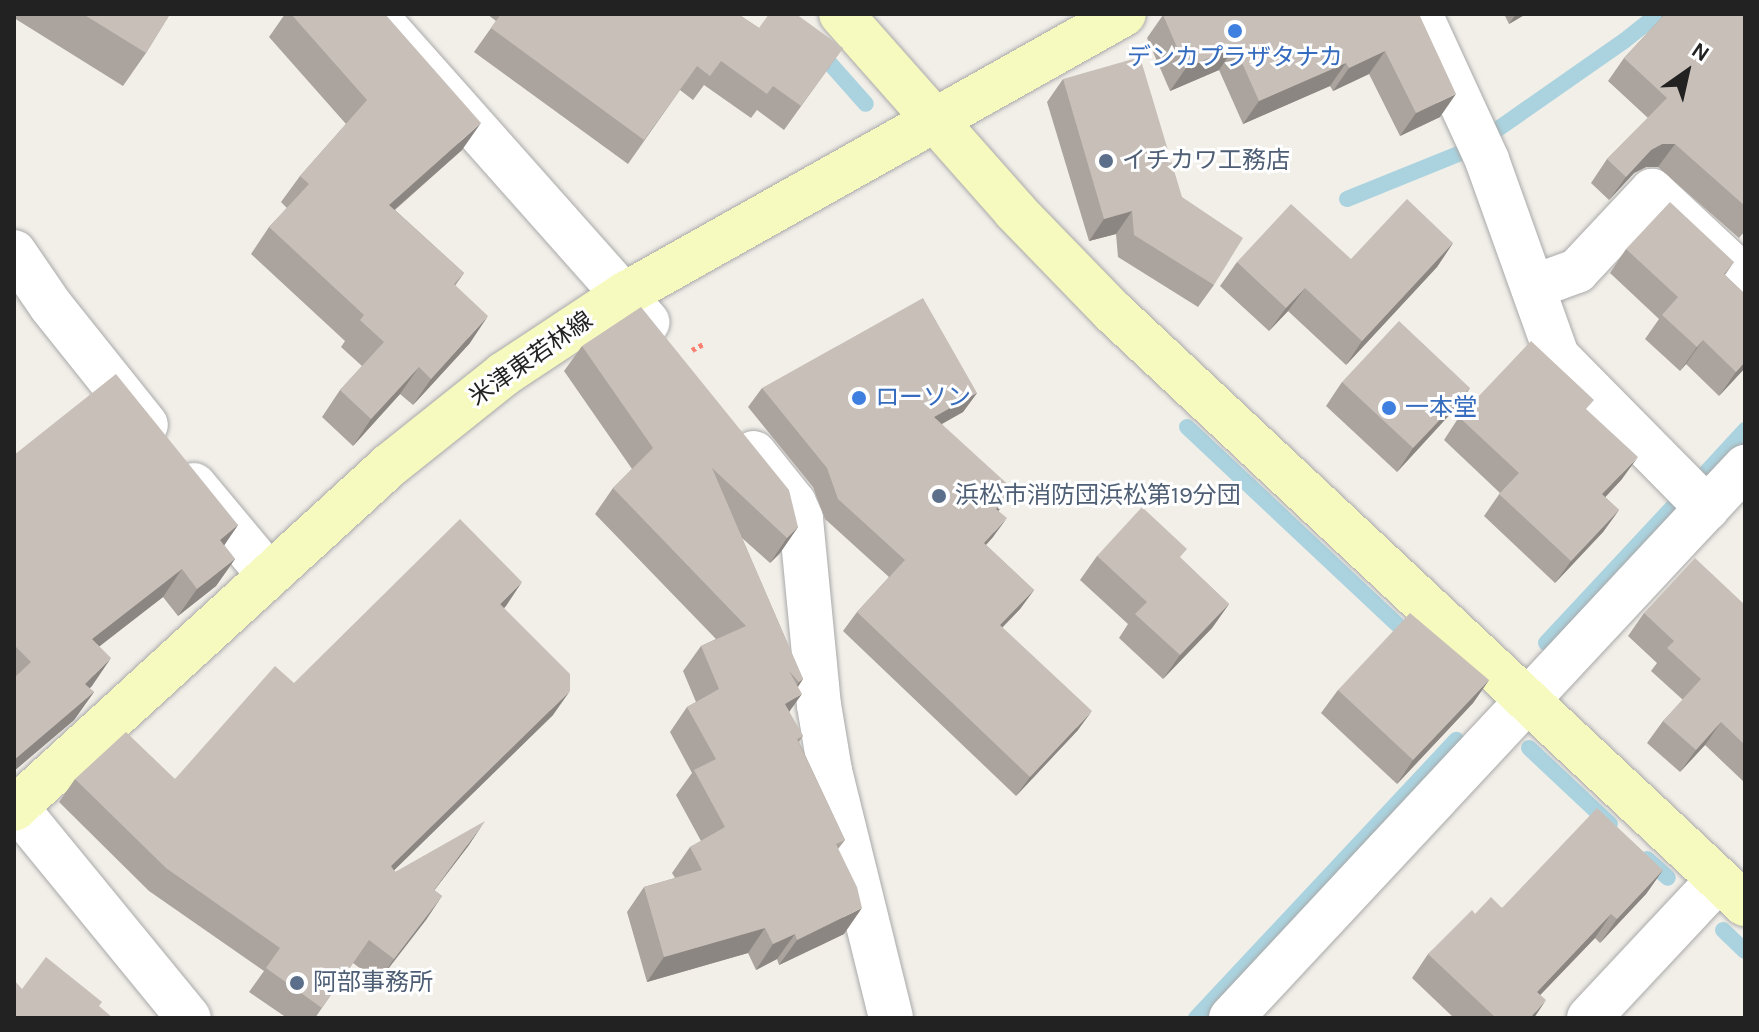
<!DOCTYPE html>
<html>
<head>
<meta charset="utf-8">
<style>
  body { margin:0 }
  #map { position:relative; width:1759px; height:1032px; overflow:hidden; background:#f2efe9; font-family:Karla,"Noto Sans JP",sans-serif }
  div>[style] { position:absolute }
  .stream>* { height:16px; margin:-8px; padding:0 8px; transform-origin:8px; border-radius:8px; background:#aad3df }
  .path>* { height:5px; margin-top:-2.5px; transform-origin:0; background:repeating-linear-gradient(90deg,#fa8072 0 4px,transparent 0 8px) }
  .roads { filter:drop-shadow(0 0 2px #a9a9a9) drop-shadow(0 0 2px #a9a9a9) }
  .street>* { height:44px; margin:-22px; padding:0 22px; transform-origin:22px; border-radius:22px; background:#fff }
  .secondary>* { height:44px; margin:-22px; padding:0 22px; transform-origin:22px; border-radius:22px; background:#f7fabf }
  .wall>* { inset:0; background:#aba49e }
  .shaded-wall>* { inset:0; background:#8b8681 }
  .building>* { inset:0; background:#c7bfb8 }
  .dots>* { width:22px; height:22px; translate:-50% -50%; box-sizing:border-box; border:4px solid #fff; border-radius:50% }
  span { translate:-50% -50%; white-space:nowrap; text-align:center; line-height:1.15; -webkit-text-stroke:6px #fff; paint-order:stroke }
  .shop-label { font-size:24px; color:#366cbe }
  .left { translate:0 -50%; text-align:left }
  .service-label { font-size:24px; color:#4e5e75 }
  .street-label { font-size:24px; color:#222 }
  .frame { position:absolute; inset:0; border:16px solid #222; pointer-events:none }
  .north { position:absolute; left:1647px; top:32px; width:80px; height:80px; -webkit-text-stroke:6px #fff; paint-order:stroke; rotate:34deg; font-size:22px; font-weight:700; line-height:32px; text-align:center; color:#222 }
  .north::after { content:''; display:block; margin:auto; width:28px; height:36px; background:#222; clip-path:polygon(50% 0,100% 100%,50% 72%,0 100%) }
</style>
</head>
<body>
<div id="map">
  <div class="stream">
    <div style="left:818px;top:50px;width:72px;rotate:48.4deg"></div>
    <div style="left:1495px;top:131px;width:157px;rotate:-34.9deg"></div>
    <div style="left:1624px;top:41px;width:43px;rotate:-38.5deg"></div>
    <div style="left:1347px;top:199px;width:131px;rotate:-22deg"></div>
    <div style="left:1187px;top:427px;width:310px;rotate:43.2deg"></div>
    <div style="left:1702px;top:477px;width:64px;rotate:-47.5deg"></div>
    <div style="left:1546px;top:643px;width:186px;rotate:-47deg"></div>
    <div style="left:1529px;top:748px;width:111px;rotate:43.2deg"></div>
    <div style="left:1647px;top:859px;width:28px;rotate:42deg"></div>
    <div style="left:1723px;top:930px;width:30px;rotate:44deg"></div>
    <div style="left:1196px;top:1018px;width:381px;rotate:-46.9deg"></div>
  </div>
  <div class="path">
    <div style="left:692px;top:350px;width:15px;rotate:-28deg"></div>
  </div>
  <div class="roads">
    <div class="street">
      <div style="left:374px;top:14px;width:412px;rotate:48.4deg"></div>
      <div style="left:1420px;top:14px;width:161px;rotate:65.3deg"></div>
      <div style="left:1487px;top:160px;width:208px;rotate:70.3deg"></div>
      <div style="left:1557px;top:356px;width:214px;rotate:45.4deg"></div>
      <div style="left:14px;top:252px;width:65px;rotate:55.6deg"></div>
      <div style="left:51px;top:306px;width:152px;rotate:51.4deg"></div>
      <div style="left:1533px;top:287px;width:47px;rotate:-20deg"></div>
      <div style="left:1577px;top:271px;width:110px;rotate:-46.8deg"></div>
      <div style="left:1652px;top:191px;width:127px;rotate:43.1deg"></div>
      <div style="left:754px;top:453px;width:64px;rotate:51.3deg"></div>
      <div style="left:794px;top:503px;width:17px;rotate:66deg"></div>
      <div style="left:801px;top:519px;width:187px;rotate:84.5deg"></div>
      <div style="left:819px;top:705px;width:67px;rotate:80.5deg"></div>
      <div style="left:830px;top:771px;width:254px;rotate:76.1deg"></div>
      <div style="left:194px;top:485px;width:117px;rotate:50.2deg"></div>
      <div style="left:16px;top:807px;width:273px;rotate:50.7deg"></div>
      <div style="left:1231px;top:1018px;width:754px;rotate:-46.99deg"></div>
      <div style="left:1589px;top:1018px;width:189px;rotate:-46.9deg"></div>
    </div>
    <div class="secondary">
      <div style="left:841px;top:14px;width:263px;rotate:48.5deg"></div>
      <div style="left:1015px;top:211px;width:142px;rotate:45.9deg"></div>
      <div style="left:1114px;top:313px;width:865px;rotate:43.13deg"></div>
      <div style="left:14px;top:809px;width:510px;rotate:-42.46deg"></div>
      <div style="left:390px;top:465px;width:146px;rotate:-38.6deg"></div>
      <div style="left:504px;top:374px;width:145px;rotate:-33.5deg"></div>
      <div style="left:625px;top:294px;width:572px;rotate:-29.3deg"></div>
    </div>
  </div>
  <div class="wall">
    <div style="clip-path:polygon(14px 14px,170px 14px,146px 53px,123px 86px,14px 18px)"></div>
    <div style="clip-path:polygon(285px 14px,385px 14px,462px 150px,395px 210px,464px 273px,455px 286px,470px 343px,413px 405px,400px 394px,353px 446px,322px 417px,340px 390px,362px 366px,341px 347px,345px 341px,251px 254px,269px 227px,287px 208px,281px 202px,300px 176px,346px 124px,269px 37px)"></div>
    <div style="clip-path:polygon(487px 14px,738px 14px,759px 28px,843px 48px,784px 130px,757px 110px,751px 118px,704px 85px,693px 100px,680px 90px,628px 164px,474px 52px,496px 21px)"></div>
    <div style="clip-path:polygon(1419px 14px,1440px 117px,1400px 136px,1369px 74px,1333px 91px,1330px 86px,1243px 124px,1219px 70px,1170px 91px,1147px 38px,1163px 15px)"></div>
    <div style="clip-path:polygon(1504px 14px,1526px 14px,1509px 24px)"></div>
    <div style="clip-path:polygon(1660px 14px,1745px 14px,1745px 231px,1739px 238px,1658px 167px,1646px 167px,1634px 173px,1609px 200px,1591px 183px,1607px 159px,1648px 118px,1608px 81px,1624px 58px,1662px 17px)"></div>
    <div style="clip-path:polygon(1063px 79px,1182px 197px,1214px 285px,1198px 307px,1118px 257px,1116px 234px,1089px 241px,1047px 102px)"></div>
    <div style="clip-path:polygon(1453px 243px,1437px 267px,1346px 365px,1288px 311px,1269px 331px,1220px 286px,1237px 262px,1351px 259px)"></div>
    <div style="clip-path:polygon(1626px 249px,1734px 262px,1725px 275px,1745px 294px,1745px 368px,1719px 396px,1686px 364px,1680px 371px,1645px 339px,1659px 319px,1610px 273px)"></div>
    <div style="clip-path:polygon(582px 346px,798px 527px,780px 553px,770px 563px,742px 538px,803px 679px,798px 687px,789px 712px,803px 736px,799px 742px,845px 840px,838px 849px,844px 934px,779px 965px,777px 959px,756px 970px,748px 953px,647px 982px,627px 912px,644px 887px,675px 878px,672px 873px,690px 847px,701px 841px,676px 795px,692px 773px,670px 732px,687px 707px,696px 702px,683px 671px,701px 646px,716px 639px,595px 514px,613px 488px,632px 469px,564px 371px)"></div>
    <div style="clip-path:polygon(1342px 382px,1470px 388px,1453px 411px,1397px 472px,1326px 406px)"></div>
    <div style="clip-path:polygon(762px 388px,977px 393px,963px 412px,942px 424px,999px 511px,993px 537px,986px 545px,1034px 590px,1020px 609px,1002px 628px,1078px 730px,1016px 796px,843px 631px,857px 612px,889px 577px,825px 519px,813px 487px,748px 407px)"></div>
    <div style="clip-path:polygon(1587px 410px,1622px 479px,1605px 497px,1619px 510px,1603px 532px,1555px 583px,1484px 516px,1500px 493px,1444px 440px,1459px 417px)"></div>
    <div style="clip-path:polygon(14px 455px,238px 525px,224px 545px,235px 559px,216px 586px,178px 616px,163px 597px,99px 646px,92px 686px,89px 688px,94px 692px,74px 720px,14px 771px)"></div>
    <div style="clip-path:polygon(1097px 556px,1181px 559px,1229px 604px,1212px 628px,1163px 679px,1119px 638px,1128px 624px,1080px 580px)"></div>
    <div style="clip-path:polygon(1745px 605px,1745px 783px,1705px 745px,1680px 772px,1647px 743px,1663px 721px,1683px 700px,1651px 671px,1657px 663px,1628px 636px,1644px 613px)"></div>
    <div style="clip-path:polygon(506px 606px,504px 608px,553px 715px,394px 870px,395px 872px,469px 845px,434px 890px,442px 896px,378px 982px,353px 963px,315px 1018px,287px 1018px,249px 992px,264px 971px,149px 891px,59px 802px,75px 779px,175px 779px,294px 683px)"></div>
    <div style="clip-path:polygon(1489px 680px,1473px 703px,1397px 784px,1321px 713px,1338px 690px)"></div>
    <div style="clip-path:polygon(1663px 870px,1646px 894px,1600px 943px,1595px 938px,1540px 995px,1534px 1018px,1454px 1018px,1412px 978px,1428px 954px,1475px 914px)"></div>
  </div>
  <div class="shaded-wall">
    <div style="clip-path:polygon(1516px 14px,1526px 14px,1509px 24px)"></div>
    <div style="clip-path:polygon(1235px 47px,1219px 70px,1170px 91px,1186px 68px)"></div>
    <div style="clip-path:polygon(1385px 51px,1369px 74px,1333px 91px,1349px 68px)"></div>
    <div style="clip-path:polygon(1346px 63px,1330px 86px,1243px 124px,1259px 101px)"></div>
    <div style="clip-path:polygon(1456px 94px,1440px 117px,1400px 136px,1416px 113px)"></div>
    <div style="clip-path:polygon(481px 123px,462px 150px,370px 231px,389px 205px)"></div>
    <div style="clip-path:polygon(1662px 144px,1675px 144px,1658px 167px,1646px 167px,1634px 173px,1609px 200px,1626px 177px,1651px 150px)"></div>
    <div style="clip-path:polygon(1132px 211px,1116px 234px,1089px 241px,1104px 219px)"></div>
    <div style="clip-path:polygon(1453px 243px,1437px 267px,1346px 365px,1362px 341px)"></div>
    <div style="clip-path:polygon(1305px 288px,1288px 311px,1269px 331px,1286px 308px)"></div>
    <div style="clip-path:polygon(488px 316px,470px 343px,413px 405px,431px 379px)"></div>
    <div style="clip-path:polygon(1703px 340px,1686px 364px,1680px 371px,1697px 347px)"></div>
    <div style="clip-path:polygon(1745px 362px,1745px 368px,1719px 396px,1736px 372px)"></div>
    <div style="clip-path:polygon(419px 367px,400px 394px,353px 446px,371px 419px)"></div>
    <div style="clip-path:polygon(1470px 388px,1453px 411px,1397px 472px,1413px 448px)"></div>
    <div style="clip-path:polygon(977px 393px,963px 412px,920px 436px,934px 417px)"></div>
    <div style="clip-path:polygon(1638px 457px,1622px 479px,1587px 517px,1602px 494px)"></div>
    <div style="clip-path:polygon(1014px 490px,1000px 509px,983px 528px,996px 509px)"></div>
    <div style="clip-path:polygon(1619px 510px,1603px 532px,1555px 583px,1571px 561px)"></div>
    <div style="clip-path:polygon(1007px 518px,993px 537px,970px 562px,984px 543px)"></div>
    <div style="clip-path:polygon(238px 525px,219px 553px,220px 540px)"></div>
    <div style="clip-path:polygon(798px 527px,780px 553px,770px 563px,787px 538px)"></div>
    <div style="clip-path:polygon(235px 559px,216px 586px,178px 616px,197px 589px)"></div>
    <div style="clip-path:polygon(182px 569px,163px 597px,73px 667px,92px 639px)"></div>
    <div style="clip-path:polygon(522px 582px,506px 606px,484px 628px,500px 604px)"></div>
    <div style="clip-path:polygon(1034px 590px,1020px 609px,986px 644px,1000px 625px)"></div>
    <div style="clip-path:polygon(1229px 604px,1212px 628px,1163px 679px,1180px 655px)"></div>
    <div style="clip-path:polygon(111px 658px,92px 686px,66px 712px,85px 684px)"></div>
    <div style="clip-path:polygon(803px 679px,787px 702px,802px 694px,784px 719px,767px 729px,799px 682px)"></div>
    <div style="clip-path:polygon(1489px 680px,1473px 703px,1397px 784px,1413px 760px)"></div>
    <div style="clip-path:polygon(570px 691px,553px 715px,374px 890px,391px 866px)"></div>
    <div style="clip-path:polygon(94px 692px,74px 720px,14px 771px,14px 760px)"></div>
    <div style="clip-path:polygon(1092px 711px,1078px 730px,1016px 796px,1030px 777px)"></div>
    <div style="clip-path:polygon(1721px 722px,1705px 745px,1680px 772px,1696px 750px)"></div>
    <div style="clip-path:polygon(485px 821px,469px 845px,417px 913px)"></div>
    <div style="clip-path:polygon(1663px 870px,1646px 894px,1600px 943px,1617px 919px)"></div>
    <div style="clip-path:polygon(442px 896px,426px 920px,378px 982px,394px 959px)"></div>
    <div style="clip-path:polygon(862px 908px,844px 934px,779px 965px,797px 940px)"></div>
    <div style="clip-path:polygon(1611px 914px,1595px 938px,1520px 1016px,1537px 992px)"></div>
    <div style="clip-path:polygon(765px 928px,748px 953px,647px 982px,664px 957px)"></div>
    <div style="clip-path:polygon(795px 934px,777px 959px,756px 970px,773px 944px)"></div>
    <div style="clip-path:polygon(1546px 1000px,1534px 1018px,1530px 1018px)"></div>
  </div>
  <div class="building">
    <div style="clip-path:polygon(83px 14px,170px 14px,146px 53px)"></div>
    <div style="clip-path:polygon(291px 14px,385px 14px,481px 123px,389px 205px,464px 273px,454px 284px,488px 316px,431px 379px,419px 367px,371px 419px,340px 390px,384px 342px,360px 320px,364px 315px,269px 227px,309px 184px,300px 176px,367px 100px)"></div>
    <div style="clip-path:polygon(501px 14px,738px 14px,759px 28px,769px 14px,796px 14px,843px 48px,801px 106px,773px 86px,767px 94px,721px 61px,710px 76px,697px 66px,644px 140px,491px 28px)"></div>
    <div style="clip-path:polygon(1164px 14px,1419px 14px,1456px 94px,1416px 113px,1385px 51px,1349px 68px,1346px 63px,1259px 101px,1235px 47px,1186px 68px,1163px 15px)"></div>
    <div style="clip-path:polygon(1665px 14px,1745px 14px,1745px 206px,1675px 144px,1662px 144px,1651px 150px,1626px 177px,1607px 159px,1667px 98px,1624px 58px)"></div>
    <div style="clip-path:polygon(1140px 57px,1182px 197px,1243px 238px,1214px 285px,1134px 235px,1132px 211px,1104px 219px,1063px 79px)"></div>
    <div style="clip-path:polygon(1407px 199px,1453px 243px,1362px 341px,1305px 288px,1286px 308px,1237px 262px,1291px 204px,1351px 259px)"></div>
    <div style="clip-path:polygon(1670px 202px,1734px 262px,1724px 274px,1745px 294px,1745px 362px,1736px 372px,1703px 340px,1697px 347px,1662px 315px,1678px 297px,1626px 249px)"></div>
    <div style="clip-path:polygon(923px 298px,977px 393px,934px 417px,1014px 490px,996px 509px,1007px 518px,984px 543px,1034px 590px,1000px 625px,1092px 711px,1030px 777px,857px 612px,905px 560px,838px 499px,827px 468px,762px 388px)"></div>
    <div style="clip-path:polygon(641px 307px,789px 490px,798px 527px,787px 538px,712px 468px,803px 679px,799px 682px,789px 671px,802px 694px,785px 704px,803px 736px,797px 739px,845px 840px,836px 844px,857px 887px,862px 908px,797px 940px,795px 934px,773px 944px,765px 928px,664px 957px,644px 887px,702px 870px,690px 847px,725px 827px,694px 770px,716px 759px,687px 707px,719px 689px,701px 646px,746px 626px,613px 488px,653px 448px,582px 346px)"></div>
    <div style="clip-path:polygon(1399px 321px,1470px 388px,1413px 448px,1342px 382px)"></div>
    <div style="clip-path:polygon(1531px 341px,1594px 400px,1586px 409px,1638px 457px,1602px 494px,1619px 510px,1571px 561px,1499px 494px,1519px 473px,1459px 417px)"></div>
    <div style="clip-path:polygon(116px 374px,238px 525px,220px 540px,235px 559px,197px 589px,182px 569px,92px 639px,111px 658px,85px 684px,94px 692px,14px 760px,14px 678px,31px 662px,14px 645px,14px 455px)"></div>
    <div style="clip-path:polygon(1142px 507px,1187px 549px,1180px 557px,1229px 604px,1180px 655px,1135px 614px,1147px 602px,1097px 556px)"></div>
    <div style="clip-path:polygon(460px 519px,522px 582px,500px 604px,570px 674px,570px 691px,391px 866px,395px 872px,485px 821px,434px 890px,442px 896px,394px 959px,369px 940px,322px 1008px,266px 968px,280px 948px,166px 868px,75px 779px,126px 732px,175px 779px,275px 666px,294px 683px)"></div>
    <div style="clip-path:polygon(1695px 558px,1745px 605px,1745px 745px,1721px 722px,1696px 750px,1663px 721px,1701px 679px,1667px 648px,1674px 641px,1644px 613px)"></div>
    <div style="clip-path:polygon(1410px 613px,1489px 680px,1413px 760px,1338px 690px)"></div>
    <div style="clip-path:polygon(1597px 808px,1663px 870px,1617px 919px,1611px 914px,1537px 992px,1546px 1000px,1530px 1018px,1496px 1018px,1428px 954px,1472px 910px,1475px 914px,1491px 897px,1502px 908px)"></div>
    <div style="clip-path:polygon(46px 957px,102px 1002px,99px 1006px,113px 1018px,14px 1018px,14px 980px,22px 989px)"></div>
  </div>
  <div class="dots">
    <div style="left:1235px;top:31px;background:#3f7fe0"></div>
    <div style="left:1106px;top:161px;background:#5c6f8a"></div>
    <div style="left:859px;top:398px;background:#3f7fe0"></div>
    <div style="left:1389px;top:408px;background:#3f7fe0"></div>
    <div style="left:939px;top:496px;background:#5c6f8a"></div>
    <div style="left:297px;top:983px;background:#5c6f8a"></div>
  </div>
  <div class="shop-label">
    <span style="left:1235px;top:58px">デンカプラザタナカ</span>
    <span class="left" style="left:875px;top:398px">ローソン</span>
    <span class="left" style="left:1405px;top:408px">一本堂</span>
  </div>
  <div class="service-label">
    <span class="left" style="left:1122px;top:161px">イチカワ工務店</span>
    <span class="left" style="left:955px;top:496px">浜松市消防団浜松第19分団</span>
    <span class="left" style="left:313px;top:983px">阿部事務所</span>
  </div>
  <div class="street-label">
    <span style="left:531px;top:359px;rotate:-35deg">米津東若林線</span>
  </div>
  <div class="frame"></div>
  <div class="north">N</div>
</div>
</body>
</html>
